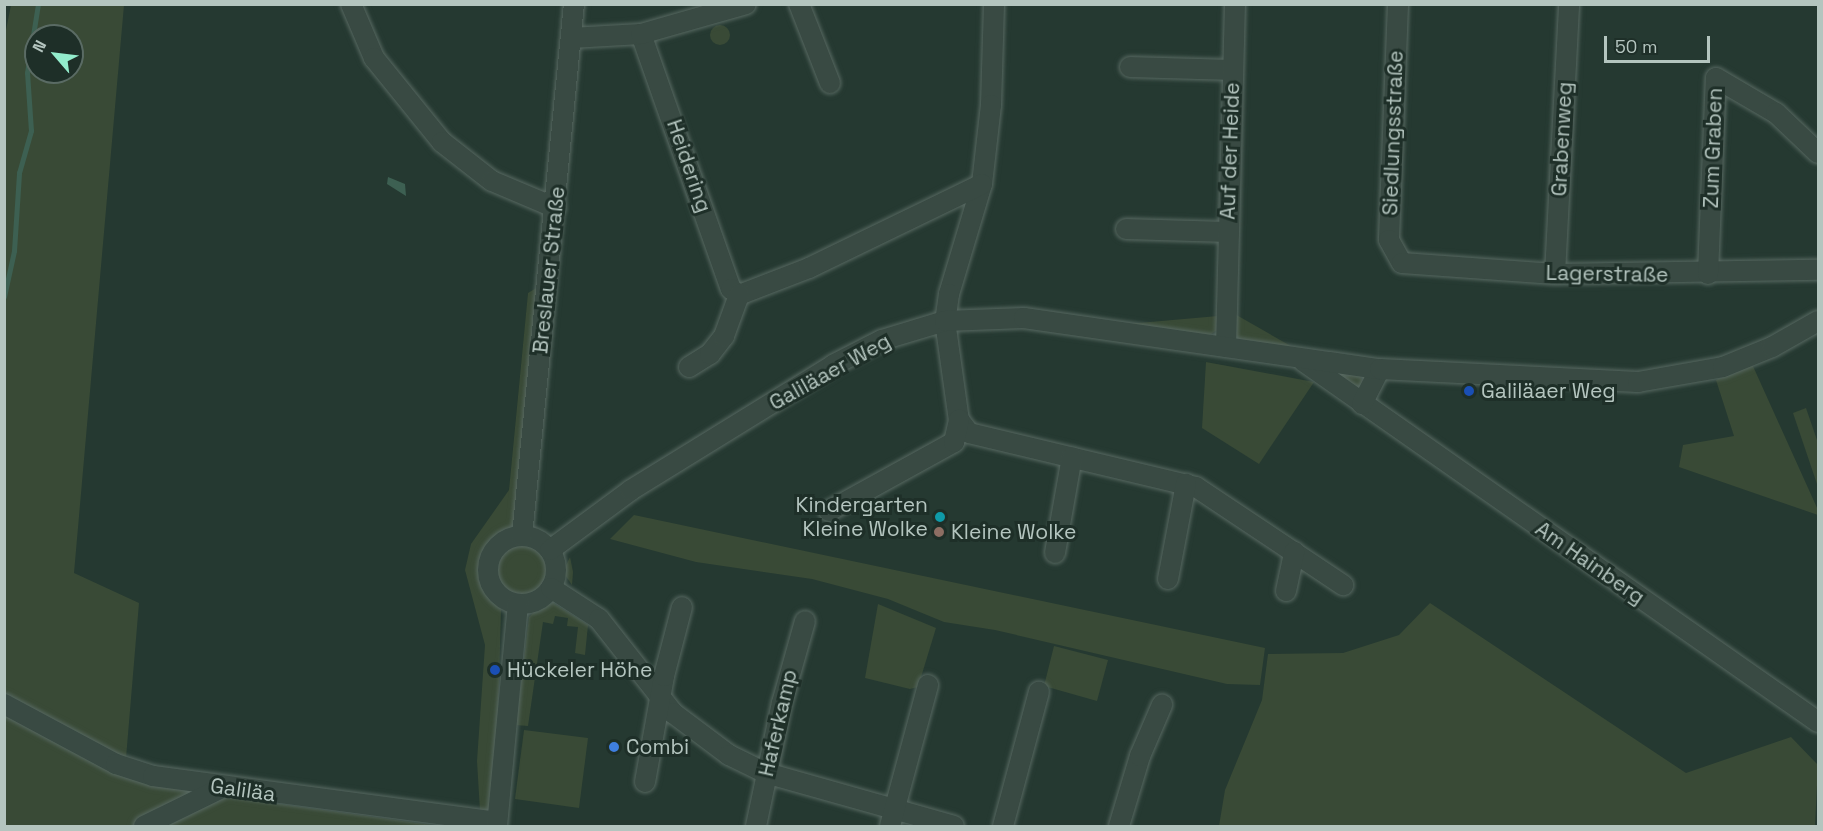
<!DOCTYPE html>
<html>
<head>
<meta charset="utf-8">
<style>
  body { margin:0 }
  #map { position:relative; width:1823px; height:831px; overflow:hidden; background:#253931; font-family:"Space Grotesk",sans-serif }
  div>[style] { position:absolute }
  .green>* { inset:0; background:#394a36 }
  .round { border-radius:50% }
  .water>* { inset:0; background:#3d6052 }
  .stream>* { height:4.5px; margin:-2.25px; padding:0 2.25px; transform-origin:2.25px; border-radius:2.25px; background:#3d6052 }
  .roads { filter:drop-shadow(0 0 2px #576861) drop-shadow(0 0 2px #576861) }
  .minor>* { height:20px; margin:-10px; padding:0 10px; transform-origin:10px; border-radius:10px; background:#394a43 }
  .minor>.ring { margin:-10px; padding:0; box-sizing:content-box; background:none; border:20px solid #394a43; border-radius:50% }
  .dots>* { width:16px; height:16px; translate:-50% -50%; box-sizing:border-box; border:3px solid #1e2f28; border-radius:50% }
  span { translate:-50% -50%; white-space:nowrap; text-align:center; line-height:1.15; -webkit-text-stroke:6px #1e2f28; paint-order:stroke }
  .street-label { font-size:21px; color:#b4c5bf }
  .poi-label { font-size:21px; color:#b4c5bf }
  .left { translate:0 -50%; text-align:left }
  .right { translate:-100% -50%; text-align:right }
  .frame { position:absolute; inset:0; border:6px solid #b4c5bf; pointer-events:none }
  .north { position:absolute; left:24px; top:24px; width:60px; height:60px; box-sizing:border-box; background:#1e2f28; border:2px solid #5a6b64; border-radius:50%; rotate:298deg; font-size:16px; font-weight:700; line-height:24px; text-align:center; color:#b4c5bf }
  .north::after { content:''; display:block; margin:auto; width:21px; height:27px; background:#93eccc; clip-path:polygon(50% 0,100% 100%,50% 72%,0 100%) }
  .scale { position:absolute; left:1604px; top:36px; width:106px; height:27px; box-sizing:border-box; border:3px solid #b4c5bf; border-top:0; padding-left:8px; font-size:18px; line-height:21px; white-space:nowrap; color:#b4c5bf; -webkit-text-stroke:4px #1e2f28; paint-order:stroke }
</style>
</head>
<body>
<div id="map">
  <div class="green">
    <div style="clip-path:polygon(evenodd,11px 5px,124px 5px,74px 573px,139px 603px,126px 758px,235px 798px,439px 826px,5px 826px,5px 35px,11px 5px,36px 36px,72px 36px,72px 72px,36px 72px,36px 36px)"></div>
    <div class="round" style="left:710px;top:25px;width:20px;height:20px"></div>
    <div style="clip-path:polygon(538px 287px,514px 525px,492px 542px,481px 568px,485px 584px,501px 610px,498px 717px,490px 811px,480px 811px,477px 761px,485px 645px,465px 570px,471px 544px,509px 490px,528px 293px)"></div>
    <div style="clip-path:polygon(1233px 313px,1296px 349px,1239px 339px,1233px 335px)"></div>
    <div style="clip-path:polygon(1218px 316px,1217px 330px,1208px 336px,1127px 324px)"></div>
    <div style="clip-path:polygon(1206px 362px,1314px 382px,1259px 464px,1202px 428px)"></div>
    <div style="clip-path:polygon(1752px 364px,1818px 510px,1818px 515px,1679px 467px,1683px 445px,1734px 436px,1716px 380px)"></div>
    <div style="clip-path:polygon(1327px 372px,1360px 376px,1363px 383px,1356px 389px)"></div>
    <div style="clip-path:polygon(1806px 408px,1818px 443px,1818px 487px,1793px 413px)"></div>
    <div style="clip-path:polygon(634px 515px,1265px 648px,1260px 685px,1227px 684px,995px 630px,944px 622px,888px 599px,812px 579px,696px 562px,610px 539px)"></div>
    <div class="round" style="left:497px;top:544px;width:52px;height:52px"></div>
    <div style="clip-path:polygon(570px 557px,573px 572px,572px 585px,563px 572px)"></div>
    <div style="clip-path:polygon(553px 603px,588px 625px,585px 655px,575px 653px,578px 627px,567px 626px,568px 618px,555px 616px,553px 624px,543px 622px,528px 726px,516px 725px,529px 617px,539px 607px)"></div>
    <div style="clip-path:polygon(1430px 603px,1686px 773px,1791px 737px,1818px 765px,1815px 826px,1219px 826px,1225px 790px,1262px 700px,1268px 654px,1343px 653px,1399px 635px)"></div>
    <div style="clip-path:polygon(878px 604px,936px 628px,918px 687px,910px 689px,865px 678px)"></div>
    <div style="clip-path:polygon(1054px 646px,1108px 660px,1097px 701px,1044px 686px)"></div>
    <div style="clip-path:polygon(524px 730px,588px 738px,579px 808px,515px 799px)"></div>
  </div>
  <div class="water">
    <div style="clip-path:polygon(388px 177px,405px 184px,406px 196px,387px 184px)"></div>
  </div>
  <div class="stream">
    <div style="left:4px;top:297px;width:47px;rotate:-77.7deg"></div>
    <div style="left:14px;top:251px;width:78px;rotate:-86.3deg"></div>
    <div style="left:19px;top:173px;width:44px;rotate:-74.1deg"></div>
    <div style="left:31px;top:131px;width:58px;rotate:-93.9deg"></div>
    <div style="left:27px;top:73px;width:70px;rotate:-80.9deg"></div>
  </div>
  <div class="roads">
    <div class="minor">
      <div style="left:351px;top:4px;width:59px;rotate:66.9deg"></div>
      <div style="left:374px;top:58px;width:108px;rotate:51deg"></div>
      <div style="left:442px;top:142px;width:63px;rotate:38deg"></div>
      <div style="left:492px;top:181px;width:69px;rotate:22.9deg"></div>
      <div style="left:799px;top:4px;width:85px;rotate:68.6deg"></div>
      <div style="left:994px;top:4px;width:101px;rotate:91.7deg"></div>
      <div style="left:991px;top:105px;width:80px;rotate:96.5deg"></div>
      <div style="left:982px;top:184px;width:115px;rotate:106.7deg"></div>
      <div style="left:949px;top:294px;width:27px;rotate:98deg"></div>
      <div style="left:945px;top:321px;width:100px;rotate:82deg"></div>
      <div style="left:959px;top:420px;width:16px;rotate:52deg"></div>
      <div style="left:969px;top:433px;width:233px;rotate:13.4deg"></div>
      <div style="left:1196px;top:487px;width:177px;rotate:33.7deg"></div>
      <div style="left:1398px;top:4px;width:236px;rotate:92.2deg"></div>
      <div style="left:1389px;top:240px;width:26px;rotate:61deg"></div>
      <div style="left:1402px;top:263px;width:153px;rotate:4.1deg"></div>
      <div style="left:1555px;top:274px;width:263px;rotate:-0.9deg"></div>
      <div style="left:641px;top:34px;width:270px;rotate:70.6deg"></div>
      <div style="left:731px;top:289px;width:10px;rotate:37deg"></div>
      <div style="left:739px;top:295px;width:75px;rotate:-21.1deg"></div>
      <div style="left:809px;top:268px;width:192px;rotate:-25.9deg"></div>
      <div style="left:571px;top:38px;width:70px;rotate:-3.3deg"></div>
      <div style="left:641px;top:34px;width:109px;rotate:-15.9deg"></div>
      <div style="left:1130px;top:67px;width:102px;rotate:1.7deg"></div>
      <div style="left:1126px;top:229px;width:101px;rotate:1.7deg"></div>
      <div style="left:1555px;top:274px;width:270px;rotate:-87deg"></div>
      <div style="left:1708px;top:274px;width:196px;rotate:-87.7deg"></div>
      <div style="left:1716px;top:78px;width:69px;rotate:30.3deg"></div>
      <div style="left:1776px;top:113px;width:58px;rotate:43.6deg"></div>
      <div style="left:1226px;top:347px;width:343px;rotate:-88.5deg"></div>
      <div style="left:1303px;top:361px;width:629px;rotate:35.03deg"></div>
      <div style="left:689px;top:367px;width:25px;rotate:-32deg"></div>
      <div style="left:710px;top:354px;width:23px;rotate:-52deg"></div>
      <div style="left:724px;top:336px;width:44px;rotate:-69.9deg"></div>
      <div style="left:1362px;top:404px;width:39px;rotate:-63deg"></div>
      <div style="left:829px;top:511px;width:143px;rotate:-28.9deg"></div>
      <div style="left:954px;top:442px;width:23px;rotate:-77deg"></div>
      <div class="ring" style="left:488px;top:536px;width:48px;height:48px"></div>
      <div style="left:522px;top:536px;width:535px;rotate:-84.42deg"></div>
      <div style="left:550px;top:550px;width:101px;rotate:-36.5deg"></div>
      <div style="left:631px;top:490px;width:238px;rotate:-31.7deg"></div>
      <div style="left:833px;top:365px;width:55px;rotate:-27deg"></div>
      <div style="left:882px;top:340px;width:66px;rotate:-16.8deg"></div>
      <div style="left:945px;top:321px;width:79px;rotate:-2.2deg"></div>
      <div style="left:1024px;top:318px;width:360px;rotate:8.2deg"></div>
      <div style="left:1380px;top:369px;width:258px;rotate:2.9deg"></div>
      <div style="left:1638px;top:382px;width:86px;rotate:-10deg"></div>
      <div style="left:1723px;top:367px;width:53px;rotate:-22.2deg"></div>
      <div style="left:1772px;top:347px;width:53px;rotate:-29.5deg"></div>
      <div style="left:1055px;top:553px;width:97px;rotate:-80deg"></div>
      <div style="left:1168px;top:579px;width:97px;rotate:-79.3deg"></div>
      <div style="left:551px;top:588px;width:57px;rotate:32.9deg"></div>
      <div style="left:599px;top:619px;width:120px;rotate:51.8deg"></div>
      <div style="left:673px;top:713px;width:70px;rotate:36.9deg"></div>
      <div style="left:729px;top:755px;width:41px;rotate:25.9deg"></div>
      <div style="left:766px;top:773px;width:195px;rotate:15.7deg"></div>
      <div style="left:1286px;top:591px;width:40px;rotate:-78deg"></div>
      <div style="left:4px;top:704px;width:127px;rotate:28.2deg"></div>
      <div style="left:116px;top:764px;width:39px;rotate:18deg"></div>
      <div style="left:153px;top:776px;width:347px;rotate:7.6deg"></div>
      <div style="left:645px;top:782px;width:108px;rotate:-79.8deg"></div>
      <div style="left:664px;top:676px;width:71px;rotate:-75.4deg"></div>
      <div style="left:144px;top:826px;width:87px;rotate:-26deg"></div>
      <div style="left:497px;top:826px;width:223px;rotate:-84.6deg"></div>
      <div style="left:756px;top:826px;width:126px;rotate:-78.1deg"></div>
      <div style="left:782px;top:703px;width:85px;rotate:-74.3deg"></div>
      <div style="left:890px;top:826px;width:146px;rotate:-74.9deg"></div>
      <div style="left:1003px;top:826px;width:139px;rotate:-75deg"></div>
      <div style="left:1119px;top:826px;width:73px;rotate:-73.3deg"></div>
      <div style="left:1140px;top:756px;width:56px;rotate:-66.7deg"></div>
    </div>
  </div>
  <div class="dots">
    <div style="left:1469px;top:391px;background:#1a4fb4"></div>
    <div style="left:940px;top:517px;background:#0f9aa8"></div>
    <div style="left:939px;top:532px;background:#8d6e63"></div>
    <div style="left:495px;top:670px;background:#1a4fb4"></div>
    <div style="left:614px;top:747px;background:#3f7fe0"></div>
  </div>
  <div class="street-label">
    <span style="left:1393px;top:133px;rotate:-88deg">Siedlungsstraße</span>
    <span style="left:1562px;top:139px;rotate:-87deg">Grabenweg</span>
    <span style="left:1713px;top:148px;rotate:-88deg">Zum Graben</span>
    <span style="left:1230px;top:151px;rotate:-88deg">Auf der Heide</span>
    <span style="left:689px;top:166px;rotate:71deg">Heidering</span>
    <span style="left:549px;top:270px;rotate:-84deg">Breslauer Straße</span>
    <span style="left:1607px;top:274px;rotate:1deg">Lagerstraße</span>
    <span style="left:830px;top:372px;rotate:-29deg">Galiläaer Weg</span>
    <span style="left:1590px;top:563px;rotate:35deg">Am Hainberg</span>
    <span style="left:778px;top:723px;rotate:-77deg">Haferkamp</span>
    <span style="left:243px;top:790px;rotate:8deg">Galiläa</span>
  </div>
  <div class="poi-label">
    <span class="left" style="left:1481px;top:391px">Galiläaer Weg</span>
    <span class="right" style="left:928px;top:517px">Kindergarten<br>Kleine Wolke</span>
    <span class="left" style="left:951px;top:532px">Kleine Wolke</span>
    <span class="left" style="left:507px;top:670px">Hückeler Höhe</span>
    <span class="left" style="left:626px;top:747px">Combi</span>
  </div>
  <div class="frame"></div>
  <div class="north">N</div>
  <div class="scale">50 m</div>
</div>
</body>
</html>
